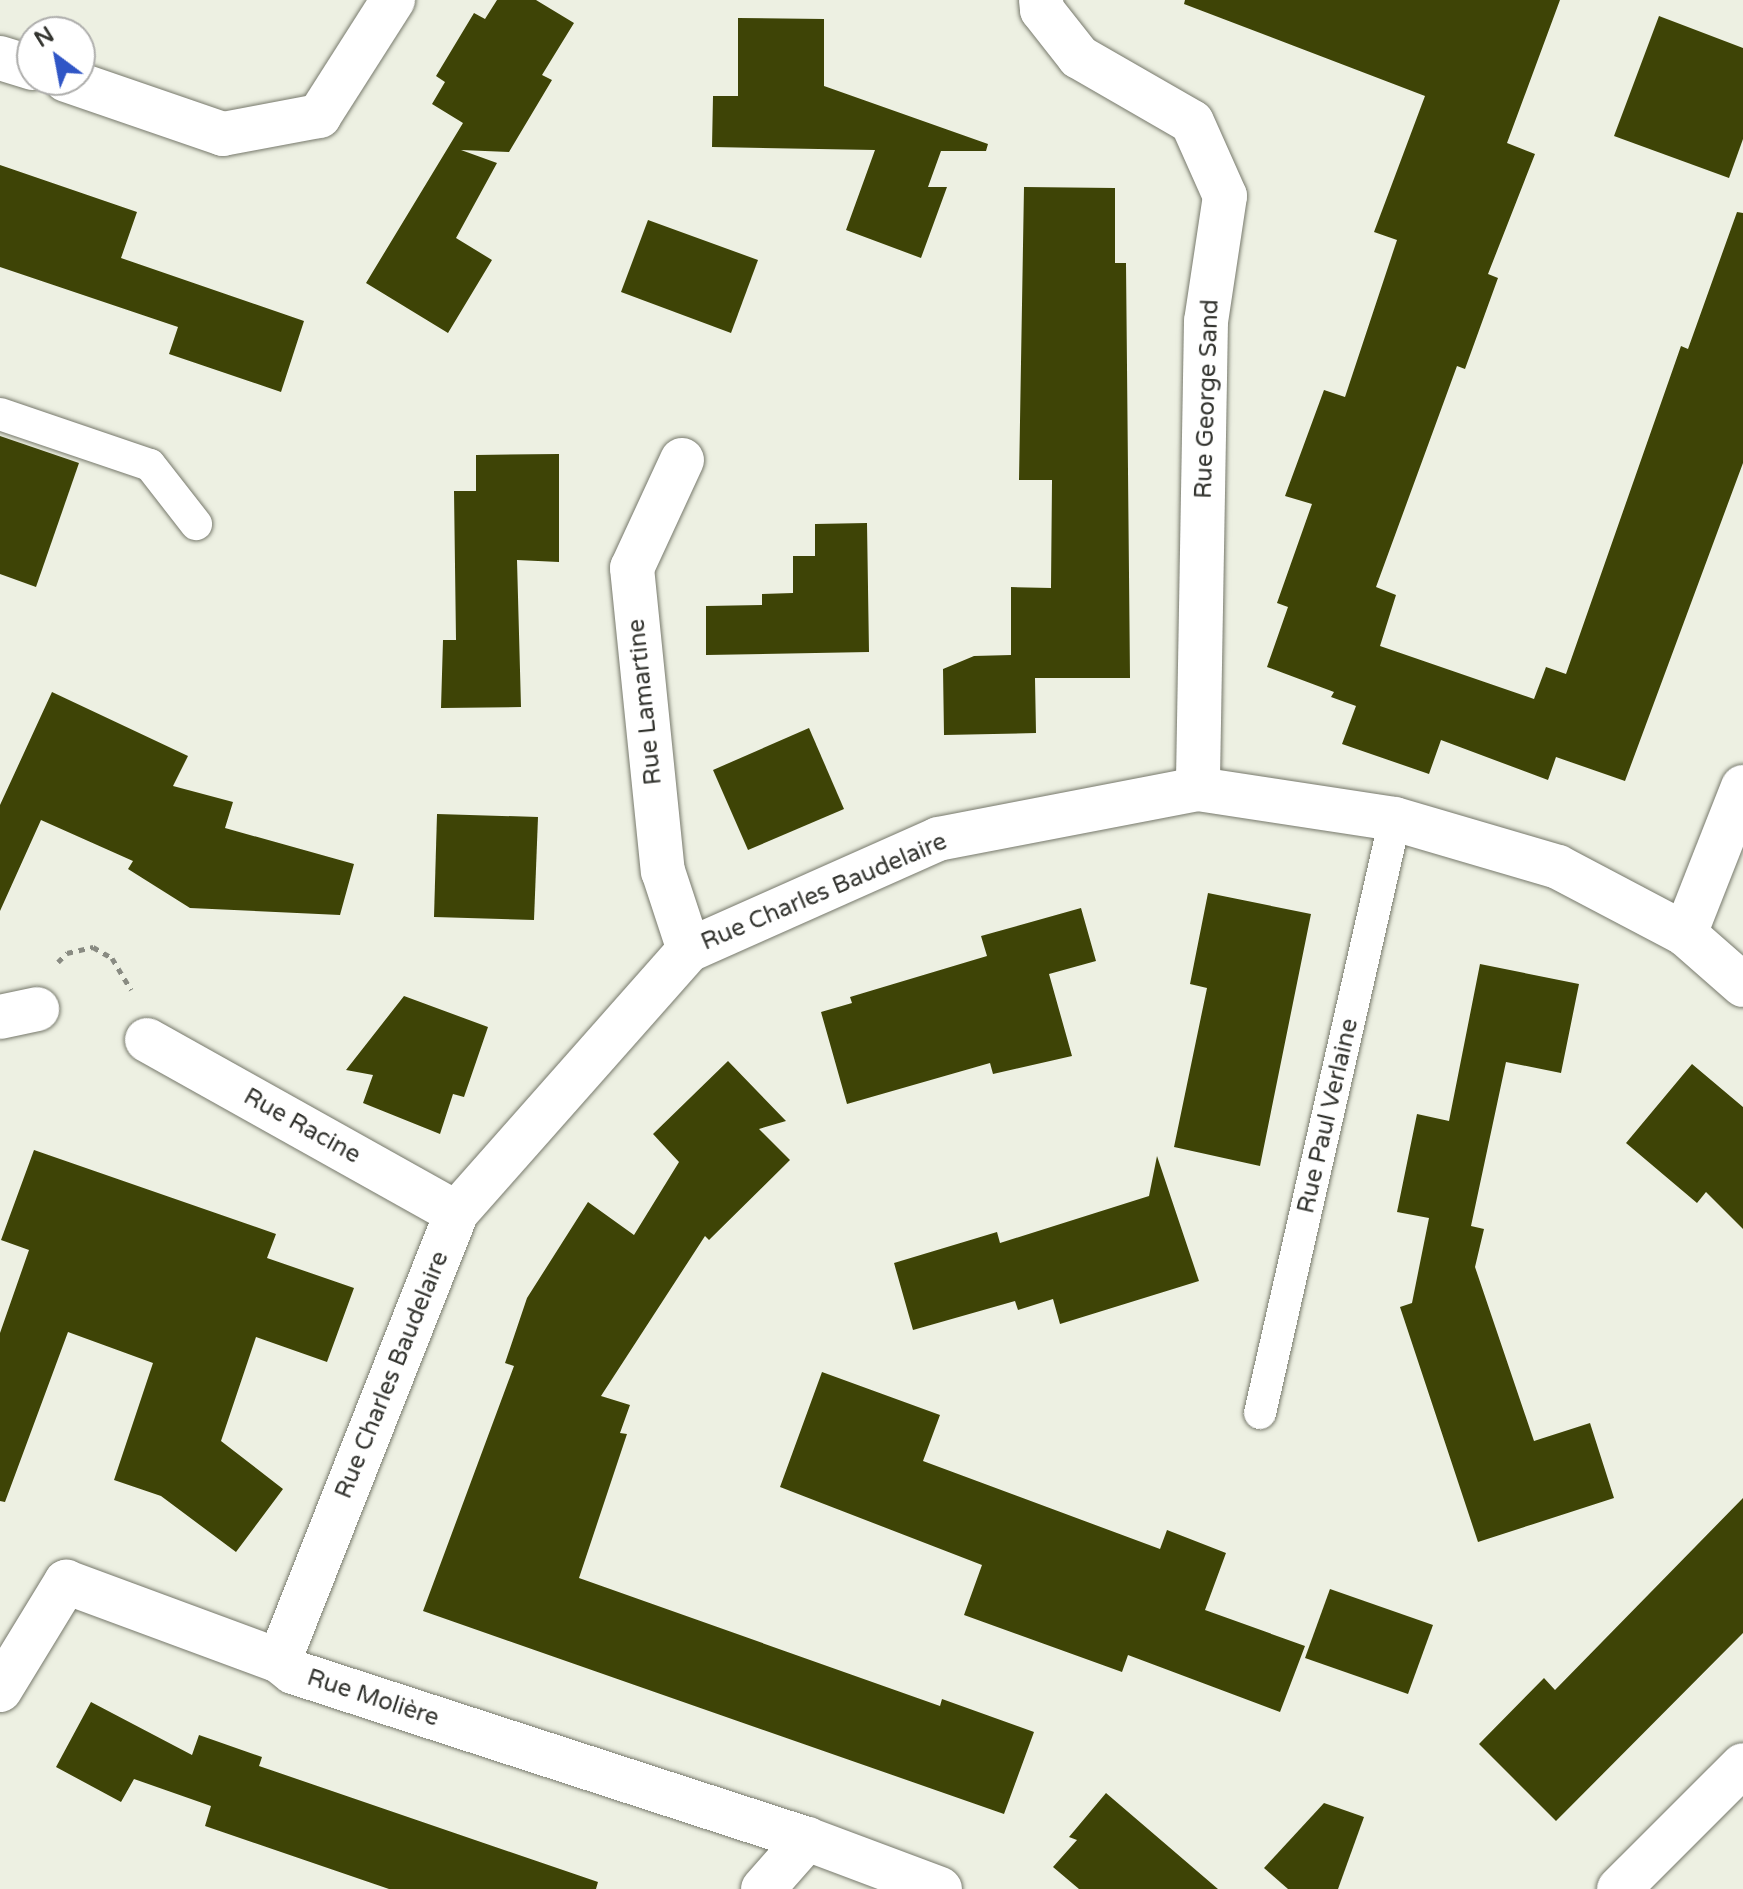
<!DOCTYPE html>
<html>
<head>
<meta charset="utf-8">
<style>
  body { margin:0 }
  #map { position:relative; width:1743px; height:1889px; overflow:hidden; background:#edf0e2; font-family:"Varela Round",sans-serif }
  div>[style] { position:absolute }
  .building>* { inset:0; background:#3e4406 }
  .path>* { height:5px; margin-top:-2.5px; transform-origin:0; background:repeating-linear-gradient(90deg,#898b82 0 6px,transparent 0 12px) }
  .roads { filter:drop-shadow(0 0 2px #77796c) drop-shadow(0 0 2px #77796c) }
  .lane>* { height:32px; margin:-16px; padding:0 16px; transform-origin:16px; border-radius:16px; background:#fff }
  .street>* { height:44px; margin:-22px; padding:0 22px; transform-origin:22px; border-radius:22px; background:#fff }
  span { translate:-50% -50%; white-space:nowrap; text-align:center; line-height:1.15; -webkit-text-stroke:8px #fff; paint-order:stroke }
  .street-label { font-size:24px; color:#343530 }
  .north { position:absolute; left:16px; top:16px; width:80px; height:80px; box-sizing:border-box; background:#fff; border:2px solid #aeaeac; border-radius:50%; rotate:328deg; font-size:22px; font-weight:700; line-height:32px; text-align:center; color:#343530 }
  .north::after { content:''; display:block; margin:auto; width:28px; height:36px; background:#3056c6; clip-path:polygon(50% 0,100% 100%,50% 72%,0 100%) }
</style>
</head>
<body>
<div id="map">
  <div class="building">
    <div style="clip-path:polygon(497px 0,536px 0,574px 23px,542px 75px,552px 80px,509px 152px,461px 150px,497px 163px,456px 238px,492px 260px,448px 333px,366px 283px,463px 123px,432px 104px,445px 82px,436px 76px,474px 13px,485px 19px)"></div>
    <div style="clip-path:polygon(1185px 0,1560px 0,1507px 143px,1535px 154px,1488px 274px,1498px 278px,1465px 369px,1457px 366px,1376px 587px,1396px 595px,1380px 646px,1534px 699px,1546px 667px,1566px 674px,1681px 346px,1688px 349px,1737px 212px,1743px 213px,1743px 463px,1625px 781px,1556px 757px,1548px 780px,1441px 740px,1429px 774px,1342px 744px,1356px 706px,1331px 697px,1334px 692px,1267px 667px,1288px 607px,1277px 603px,1312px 504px,1285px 496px,1324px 390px,1345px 397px,1397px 240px,1374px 232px,1425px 96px,1184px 4px)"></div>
    <div style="clip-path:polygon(1659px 16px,1743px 48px,1743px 139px,1729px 178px,1614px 136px)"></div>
    <div style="clip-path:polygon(738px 18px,824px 19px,824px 86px,988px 144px,986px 151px,941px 151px,928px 187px,947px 187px,921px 258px,846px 230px,875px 150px,712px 147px,713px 96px,738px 96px)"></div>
    <div style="clip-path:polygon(0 165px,137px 212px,121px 258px,304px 321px,281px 392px,169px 354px,178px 327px,0 267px)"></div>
    <div style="clip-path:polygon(1024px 187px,1115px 188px,1115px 263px,1126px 263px,1130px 678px,1035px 678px,1036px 733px,944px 735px,943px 669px,974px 656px,1011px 655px,1011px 587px,1051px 588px,1052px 480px,1019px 480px)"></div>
    <div style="clip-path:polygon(648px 220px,758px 260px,731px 333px,621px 292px)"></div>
    <div style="clip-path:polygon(0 436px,79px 463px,36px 587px,0 574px)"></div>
    <div style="clip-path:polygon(559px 454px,559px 562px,517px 560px,521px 707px,441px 708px,443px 640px,456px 640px,454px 491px,476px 491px,476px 455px)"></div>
    <div style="clip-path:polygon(867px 523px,869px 652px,706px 655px,706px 606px,762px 605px,762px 594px,793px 593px,793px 556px,815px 556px,815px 524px)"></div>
    <div style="clip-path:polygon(52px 692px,188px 756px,173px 786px,233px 802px,225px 828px,354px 864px,340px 915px,190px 908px,128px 869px,133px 861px,41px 820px,0 911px,0 805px)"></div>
    <div style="clip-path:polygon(809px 728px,844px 809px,748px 850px,713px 770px)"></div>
    <div style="clip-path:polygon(437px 814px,538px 817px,534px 920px,434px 917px)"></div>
    <div style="clip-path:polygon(1208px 893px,1311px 914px,1260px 1166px,1174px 1147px,1207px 988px,1190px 984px)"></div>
    <div style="clip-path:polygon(1081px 908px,1096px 961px,1049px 974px,1072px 1056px,993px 1074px,990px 1063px,847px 1104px,821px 1012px,852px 1003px,850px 997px,987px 956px,981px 936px)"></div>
    <div style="clip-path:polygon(1480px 964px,1579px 984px,1561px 1073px,1506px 1062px,1471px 1226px,1484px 1229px,1475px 1267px,1534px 1441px,1590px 1423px,1614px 1498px,1478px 1542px,1400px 1307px,1412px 1303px,1429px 1218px,1397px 1212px,1417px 1114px,1449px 1121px)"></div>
    <div style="clip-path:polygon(404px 996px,488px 1027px,464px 1097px,453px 1094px,440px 1134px,363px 1103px,373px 1075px,346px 1070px)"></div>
    <div style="clip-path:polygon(728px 1061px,786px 1121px,759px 1129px,790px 1160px,709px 1240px,705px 1236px,601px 1396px,630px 1405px,620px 1433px,627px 1434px,579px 1578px,940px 1706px,942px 1699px,1034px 1732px,1004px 1814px,423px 1611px,514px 1366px,505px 1363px,527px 1298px,588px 1202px,634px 1235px,679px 1162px,653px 1134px)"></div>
    <div style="clip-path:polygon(1692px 1064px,1743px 1107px,1743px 1229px,1706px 1192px,1697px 1203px,1626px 1143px)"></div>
    <div style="clip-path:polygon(34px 1150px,276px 1234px,267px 1258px,354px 1288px,327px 1362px,256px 1337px,221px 1441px,283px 1489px,236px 1552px,161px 1496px,114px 1480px,153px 1363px,68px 1332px,5px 1502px,0 1501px,0 1333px,29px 1250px,1px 1240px)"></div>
    <div style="clip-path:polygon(1157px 1156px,1199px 1281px,1060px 1324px,1053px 1299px,1018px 1310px,1015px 1301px,913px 1330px,894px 1263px,997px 1232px,1000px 1243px,1149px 1196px)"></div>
    <div style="clip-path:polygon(822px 1372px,940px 1415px,923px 1461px,1160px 1549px,1167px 1530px,1226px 1553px,1205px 1610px,1305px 1646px,1280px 1712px,1128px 1655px,1122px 1672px,964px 1615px,982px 1565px,780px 1487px)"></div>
    <div style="clip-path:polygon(1743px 1498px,1743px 1633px,1556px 1821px,1479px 1744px,1544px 1678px,1555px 1690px)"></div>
    <div style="clip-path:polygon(1330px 1589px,1433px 1625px,1408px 1694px,1305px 1658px)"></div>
    <div style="clip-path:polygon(91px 1702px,192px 1755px,199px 1735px,262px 1757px,259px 1766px,598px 1882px,596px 1889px,389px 1889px,205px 1826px,211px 1806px,134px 1779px,121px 1802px,56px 1767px)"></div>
    <div style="clip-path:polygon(1106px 1793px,1218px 1889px,1079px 1889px,1053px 1867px,1077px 1840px,1069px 1837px)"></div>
    <div style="clip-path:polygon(1324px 1803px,1364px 1817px,1338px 1889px,1288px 1889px,1264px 1868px)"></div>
  </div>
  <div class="path">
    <div style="left:58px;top:962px;width:13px;rotate:-45deg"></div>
    <div style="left:67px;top:953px;width:27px;rotate:-13deg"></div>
    <div style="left:93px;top:947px;width:22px;rotate:30deg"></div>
    <div style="left:112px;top:958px;width:37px;rotate:59deg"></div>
  </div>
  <div class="roads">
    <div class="lane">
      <div style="left:0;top:414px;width:158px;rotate:18.8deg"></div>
      <div style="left:150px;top:465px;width:75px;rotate:52.1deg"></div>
      <div style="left:1260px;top:1413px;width:609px;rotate:-77.2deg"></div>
    </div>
    <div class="street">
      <div style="left:1041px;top:0;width:10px;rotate:84deg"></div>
      <div style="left:1042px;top:10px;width:60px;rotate:51.8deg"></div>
      <div style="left:1079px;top:57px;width:130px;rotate:29.9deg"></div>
      <div style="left:1192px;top:122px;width:81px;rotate:66deg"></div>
      <div style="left:1225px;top:196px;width:126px;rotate:98.6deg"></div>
      <div style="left:1206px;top:321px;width:468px;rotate:91deg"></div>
      <div style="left:0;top:58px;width:34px;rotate:17deg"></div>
      <div style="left:66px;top:80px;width:166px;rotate:19deg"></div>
      <div style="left:223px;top:134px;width:98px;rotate:-10.6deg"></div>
      <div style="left:319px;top:116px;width:138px;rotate:-57.5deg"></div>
      <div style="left:682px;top:460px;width:119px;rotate:114.8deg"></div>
      <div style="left:632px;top:568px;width:305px;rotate:84.2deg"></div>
      <div style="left:663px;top:871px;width:83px;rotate:71.8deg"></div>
      <div style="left:1685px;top:934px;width:158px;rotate:-68.5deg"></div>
      <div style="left:0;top:1017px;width:38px;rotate:-12deg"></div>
      <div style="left:147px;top:1040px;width:354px;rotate:29.2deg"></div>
      <div style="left:279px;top:1661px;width:482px;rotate:-68.4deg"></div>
      <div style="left:456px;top:1213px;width:351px;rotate:-48.5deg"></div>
      <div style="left:689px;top:950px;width:273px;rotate:-24deg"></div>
      <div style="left:938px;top:839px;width:265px;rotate:-10.9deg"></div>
      <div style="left:1198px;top:789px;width:199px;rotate:8.7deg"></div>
      <div style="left:1395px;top:819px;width:170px;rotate:16.4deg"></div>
      <div style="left:1558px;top:867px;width:144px;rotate:27.8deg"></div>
      <div style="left:1685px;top:934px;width:77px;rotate:41.3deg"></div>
      <div style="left:0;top:1690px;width:127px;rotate:-58.6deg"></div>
      <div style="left:66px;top:1582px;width:227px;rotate:20.3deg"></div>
      <div style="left:279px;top:1661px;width:18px;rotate:38deg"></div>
      <div style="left:293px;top:1672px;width:540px;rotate:18deg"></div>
      <div style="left:807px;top:1839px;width:142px;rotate:20.6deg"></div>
      <div style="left:763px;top:1889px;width:67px;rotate:-48.7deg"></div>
      <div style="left:1619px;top:1889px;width:175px;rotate:-45deg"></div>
    </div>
  </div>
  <div class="street-label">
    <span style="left:1207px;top:399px;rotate:-88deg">Rue George Sand</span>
    <span style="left:645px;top:702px;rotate:-96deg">Rue Lamartine</span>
    <span style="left:824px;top:892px;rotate:-23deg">Rue Charles Baudelaire</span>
    <span style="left:1328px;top:1116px;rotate:-77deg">Rue Paul Verlaine</span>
    <span style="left:302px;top:1126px;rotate:29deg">Rue Racine</span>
    <span style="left:392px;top:1375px;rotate:-68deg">Rue Charles Baudelaire</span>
    <span style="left:373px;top:1698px;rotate:18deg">Rue Molière</span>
  </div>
  <div class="north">N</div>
</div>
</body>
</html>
